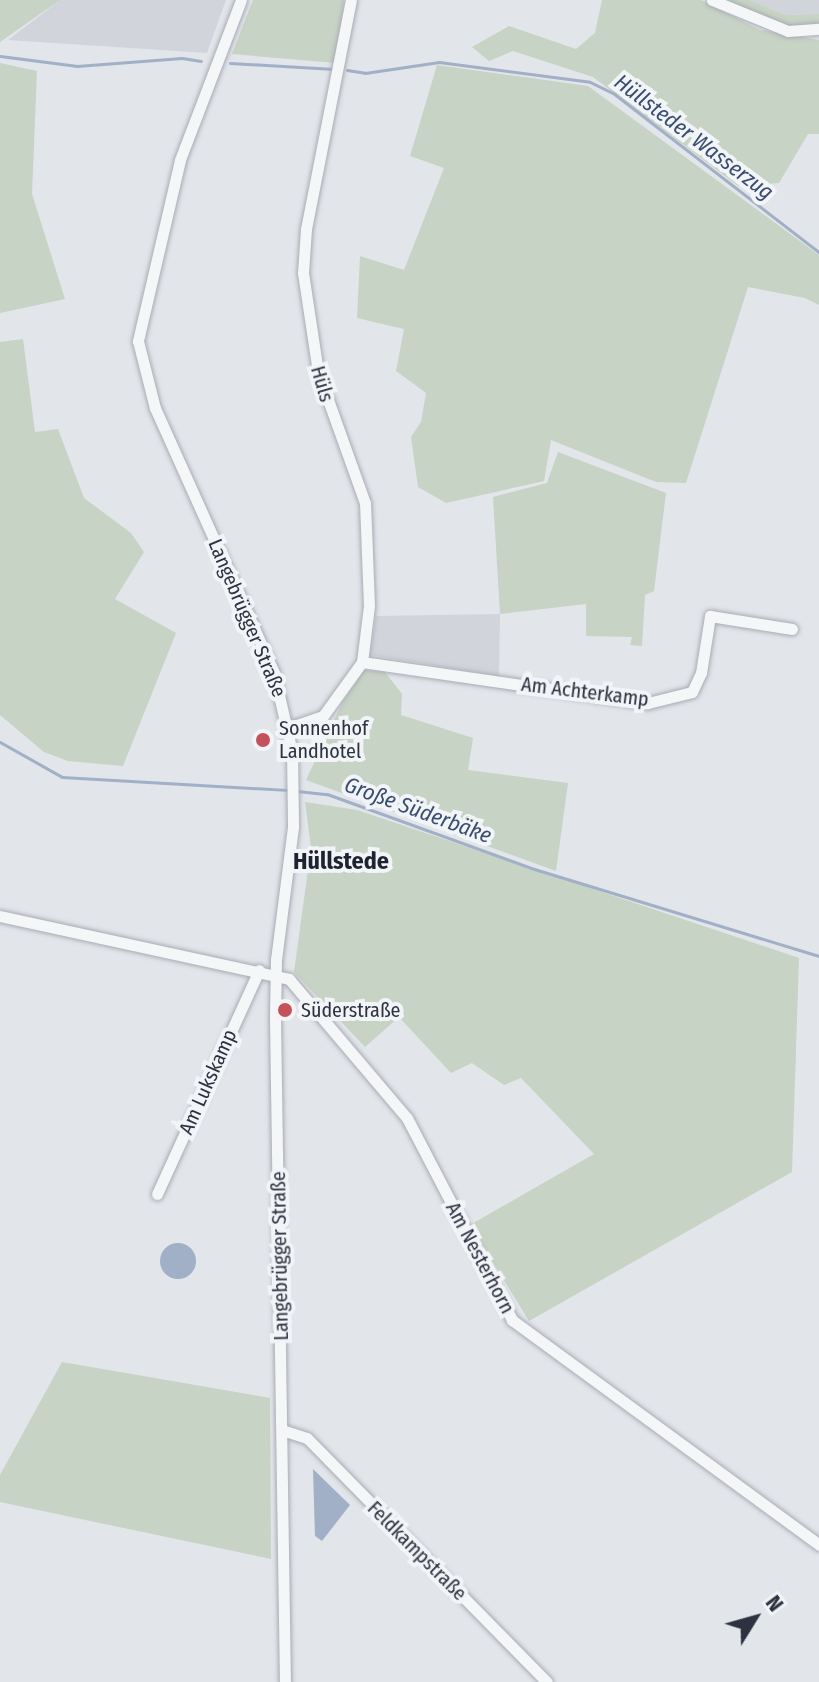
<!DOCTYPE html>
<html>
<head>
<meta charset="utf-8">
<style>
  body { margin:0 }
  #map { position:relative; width:819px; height:1682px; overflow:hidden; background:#e2e5ea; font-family:"Fira Sans Condensed",sans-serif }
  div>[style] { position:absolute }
  .built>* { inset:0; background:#d1d4db }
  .green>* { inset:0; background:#c7d3c4 }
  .water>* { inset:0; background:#a1b0c6 }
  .round { border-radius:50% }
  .stream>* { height:3px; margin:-1.5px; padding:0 1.5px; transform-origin:1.5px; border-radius:1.5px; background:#a1b0c6 }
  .roads { filter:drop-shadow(0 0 2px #a8acb4) drop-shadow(0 0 2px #a8acb4) }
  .minor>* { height:11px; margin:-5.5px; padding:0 5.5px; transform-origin:5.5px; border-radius:5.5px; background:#f5f6f8 }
  .dots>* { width:22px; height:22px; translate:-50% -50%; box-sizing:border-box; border:4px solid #f2f4f7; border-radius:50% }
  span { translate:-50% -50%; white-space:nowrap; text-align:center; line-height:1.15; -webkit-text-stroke:8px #f2f4f7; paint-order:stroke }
  .street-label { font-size:20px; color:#2c3240 }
  .poi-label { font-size:20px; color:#2c3240 }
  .left { translate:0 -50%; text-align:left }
  .water-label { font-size:22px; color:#394d71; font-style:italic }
  .quarter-label { font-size:24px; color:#1e2331; font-weight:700 }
  .north { position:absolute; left:715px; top:1578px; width:80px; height:80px; -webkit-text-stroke:6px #f2f4f7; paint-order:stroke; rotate:53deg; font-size:22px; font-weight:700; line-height:32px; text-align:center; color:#2c3240 }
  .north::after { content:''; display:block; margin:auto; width:28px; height:36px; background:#2c3240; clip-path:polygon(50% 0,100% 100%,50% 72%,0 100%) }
</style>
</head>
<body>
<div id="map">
  <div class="built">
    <div style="clip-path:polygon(60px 0,226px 0,207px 53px,8px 40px)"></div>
    <div style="clip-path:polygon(750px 0,819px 0,819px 14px,786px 15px)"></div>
    <div style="clip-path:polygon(500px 614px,499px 676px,370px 655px,376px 616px)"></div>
  </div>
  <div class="green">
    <div style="clip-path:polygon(0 0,60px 0,0 42px)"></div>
    <div style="clip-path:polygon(253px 0,344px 0,336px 63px,232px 54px)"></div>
    <div style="clip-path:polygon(602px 0,701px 0,760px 30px,819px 40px,819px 134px,808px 134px,779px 183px,738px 186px,593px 77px,513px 51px,489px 61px,472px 47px,509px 26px,576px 49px,595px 33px)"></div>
    <div style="clip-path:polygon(721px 0,750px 0,786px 15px,819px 14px,819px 25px,790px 26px)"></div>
    <div style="clip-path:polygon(0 63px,37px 71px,32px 194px,65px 299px,0 313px)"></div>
    <div style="clip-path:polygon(437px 65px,588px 86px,819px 255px,819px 305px,805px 298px,748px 287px,686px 483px,656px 482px,551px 440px,544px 481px,446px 503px,418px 487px,411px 437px,421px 422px,426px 393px,396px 371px,404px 329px,357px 318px,360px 256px,404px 270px,444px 168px,410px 156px)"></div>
    <div style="clip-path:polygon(23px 339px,35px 432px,58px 429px,84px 498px,131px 533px,144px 552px,115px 599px,176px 633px,123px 766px,68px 761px,44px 752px,0 715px,0 342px)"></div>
    <div style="clip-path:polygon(558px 452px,666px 493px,654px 591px,645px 595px,642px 646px,630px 645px,632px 637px,586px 636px,586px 604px,500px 614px,493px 497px,547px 483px)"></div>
    <div style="clip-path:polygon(364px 670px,385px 672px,402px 694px,401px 715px,473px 738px,468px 770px,568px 783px,556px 871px,306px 780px,342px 703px)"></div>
    <div style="clip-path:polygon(305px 802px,357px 810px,799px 958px,792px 1172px,529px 1321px,470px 1225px,594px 1154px,521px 1078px,504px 1085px,472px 1063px,451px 1073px,399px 1017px,365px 1047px,294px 972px,311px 848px)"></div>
    <div style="clip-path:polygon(62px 1362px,270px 1398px,271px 1559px,0 1502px,0 1475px)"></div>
  </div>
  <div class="water">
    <div class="round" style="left:160px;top:1243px;width:36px;height:36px"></div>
    <div style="clip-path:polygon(313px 1469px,350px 1505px,322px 1541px,315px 1536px)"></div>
  </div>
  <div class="stream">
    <div style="left:0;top:56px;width:78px;rotate:7.4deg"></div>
    <div style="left:77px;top:66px;width:105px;rotate:-4.4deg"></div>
    <div style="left:182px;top:58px;width:19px;rotate:9deg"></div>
    <div style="left:230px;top:63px;width:104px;rotate:3.3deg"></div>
    <div style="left:347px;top:70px;width:18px;rotate:9deg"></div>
    <div style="left:365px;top:73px;width:75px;rotate:-8.5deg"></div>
    <div style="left:439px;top:62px;width:152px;rotate:7.5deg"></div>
    <div style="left:590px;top:82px;width:25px;rotate:26deg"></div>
    <div style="left:613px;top:93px;width:260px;rotate:37.7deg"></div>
    <div style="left:0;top:742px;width:71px;rotate:29.4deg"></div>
    <div style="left:62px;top:777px;width:228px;rotate:3.3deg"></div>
    <div style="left:297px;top:791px;width:30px;rotate:6deg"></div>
    <div style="left:327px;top:794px;width:217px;rotate:19.9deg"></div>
    <div style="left:531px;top:868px;width:301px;rotate:17deg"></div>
  </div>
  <div class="roads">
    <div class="minor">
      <div style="left:241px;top:0;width:171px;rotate:110.9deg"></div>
      <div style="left:180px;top:160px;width:186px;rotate:103.1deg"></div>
      <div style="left:138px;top:341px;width:69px;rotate:75.8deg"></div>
      <div style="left:155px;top:408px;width:290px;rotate:65.8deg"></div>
      <div style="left:274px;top:673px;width:81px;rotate:77.2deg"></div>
      <div style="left:292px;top:752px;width:75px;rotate:89.2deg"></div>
      <div style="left:293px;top:827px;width:133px;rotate:97.3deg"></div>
      <div style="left:276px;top:959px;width:60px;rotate:91deg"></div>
      <div style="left:275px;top:1019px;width:663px;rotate:89.14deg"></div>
      <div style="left:712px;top:0;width:82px;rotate:22.2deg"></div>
      <div style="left:788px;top:31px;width:31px;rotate:-4deg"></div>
      <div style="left:362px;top:662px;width:289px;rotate:8.2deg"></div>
      <div style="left:648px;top:703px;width:45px;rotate:-14deg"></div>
      <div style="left:692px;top:692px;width:21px;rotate:-65deg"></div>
      <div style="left:701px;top:673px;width:58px;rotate:-81deg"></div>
      <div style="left:710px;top:616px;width:83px;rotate:9deg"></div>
      <div style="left:288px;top:728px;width:37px;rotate:-19deg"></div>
      <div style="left:323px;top:716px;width:67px;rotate:-54.2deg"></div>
      <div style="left:362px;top:662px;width:56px;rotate:-82.9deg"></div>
      <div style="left:369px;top:606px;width:103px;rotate:-92.2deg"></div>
      <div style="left:365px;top:503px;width:139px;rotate:-109.7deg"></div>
      <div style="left:318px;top:372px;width:100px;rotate:-98.6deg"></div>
      <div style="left:303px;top:273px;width:44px;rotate:-86.1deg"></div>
      <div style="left:306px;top:229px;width:233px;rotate:-78.9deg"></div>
      <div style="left:0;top:916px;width:296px;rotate:12.3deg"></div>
      <div style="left:289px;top:979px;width:182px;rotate:49.7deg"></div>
      <div style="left:407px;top:1118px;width:228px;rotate:62.5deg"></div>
      <div style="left:512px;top:1320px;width:381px;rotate:36.2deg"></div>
      <div style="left:157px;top:1194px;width:246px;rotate:-65.5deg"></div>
      <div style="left:282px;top:1430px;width:26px;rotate:18deg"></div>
      <div style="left:307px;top:1438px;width:342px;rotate:45.5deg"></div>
    </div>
  </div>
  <div class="dots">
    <div style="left:263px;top:740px;background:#c4525a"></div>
    <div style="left:285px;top:1010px;background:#c4525a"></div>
  </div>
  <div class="street-label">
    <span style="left:322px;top:384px;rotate:74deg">Hüls</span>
    <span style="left:247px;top:618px;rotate:67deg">Langebrügger Straße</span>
    <span style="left:585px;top:692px;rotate:7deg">Am Achterkamp</span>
    <span style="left:208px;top:1082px;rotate:-66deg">Am Lukskamp</span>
    <span style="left:280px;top:1256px;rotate:-91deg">Langebrügger Straße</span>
    <span style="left:480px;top:1258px;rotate:62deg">Am Nesterhorn</span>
    <span style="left:417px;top:1551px;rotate:45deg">Feldkampstraße</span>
  </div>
  <div class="poi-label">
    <span class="left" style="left:279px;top:740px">Sonnenhof<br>Landhotel</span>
    <span class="left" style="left:301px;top:1010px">Süderstraße</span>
  </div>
  <div class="water-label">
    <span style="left:694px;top:137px;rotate:37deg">Hüllsteder Wasserzug</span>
    <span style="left:418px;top:810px;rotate:20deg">Große Süderbäke</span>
  </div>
  <div class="quarter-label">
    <span style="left:341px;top:862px">Hüllstede</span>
  </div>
  <div class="north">N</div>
</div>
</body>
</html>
